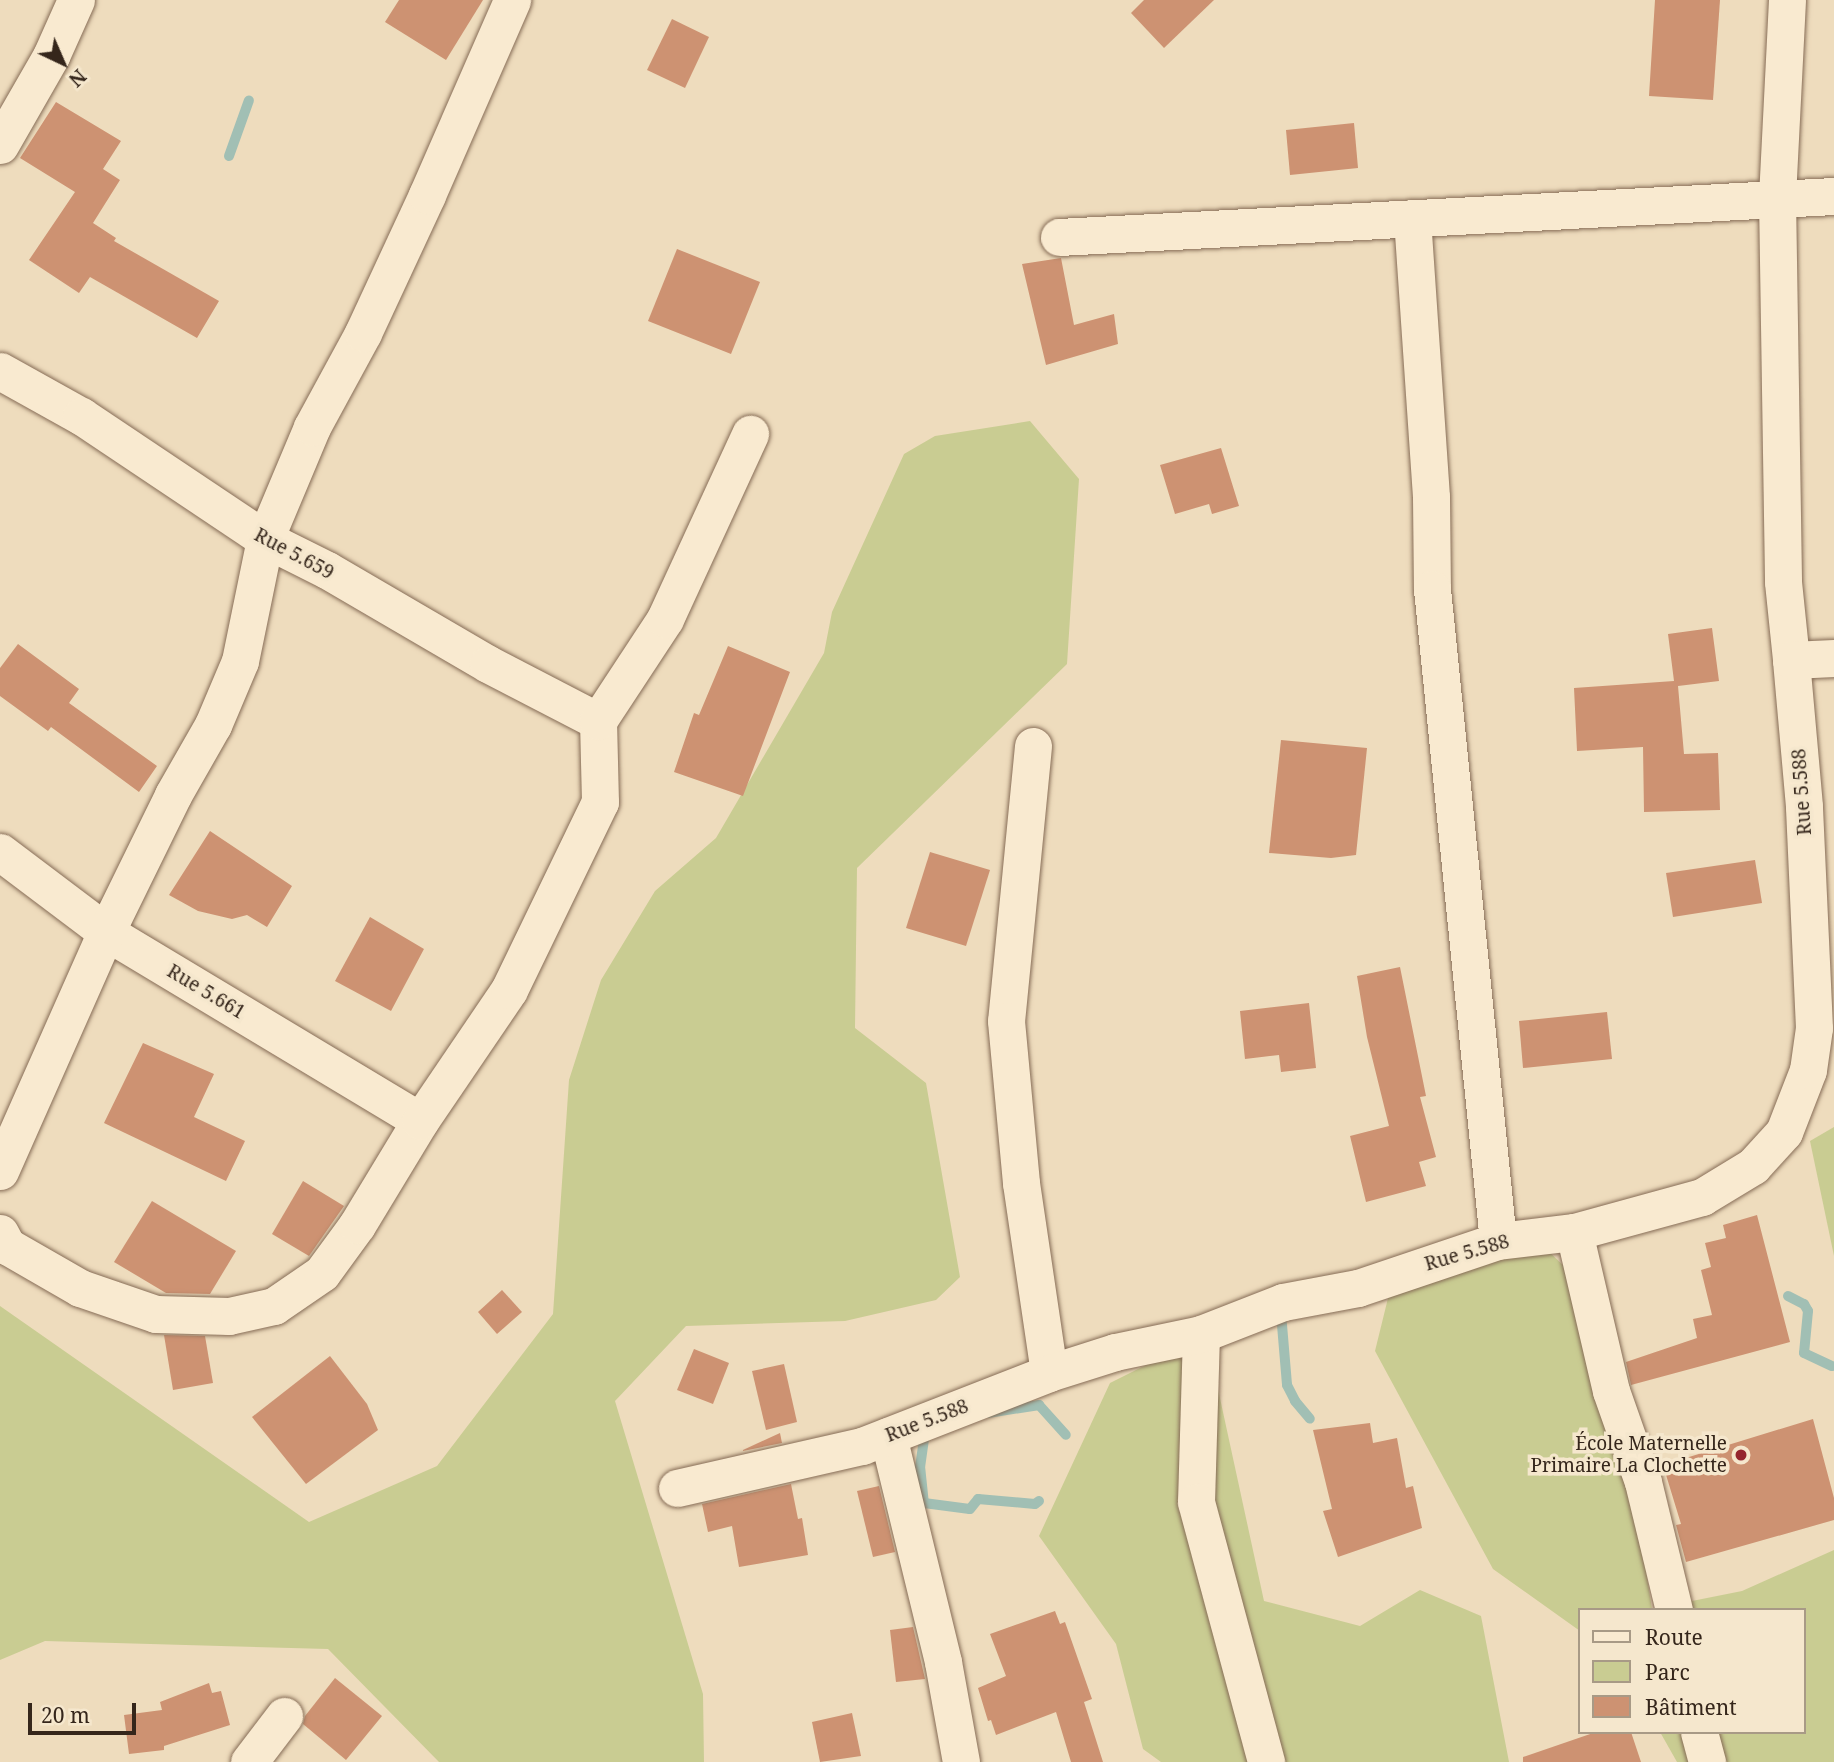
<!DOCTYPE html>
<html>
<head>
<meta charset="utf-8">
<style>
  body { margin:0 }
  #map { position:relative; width:1834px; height:1762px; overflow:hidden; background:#eedcbd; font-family:"Noto Serif",serif }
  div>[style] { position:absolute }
  .green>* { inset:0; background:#c9cc92 }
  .stream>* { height:10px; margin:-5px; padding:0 5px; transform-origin:5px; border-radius:5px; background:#a1bfb4 }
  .building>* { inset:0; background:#cd9272 }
  .roads { filter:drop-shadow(0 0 2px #866c56) drop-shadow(0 0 2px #866c56) }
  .street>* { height:37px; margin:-18.5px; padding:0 18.5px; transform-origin:18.5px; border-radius:18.5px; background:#f9ead0 }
  .dots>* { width:19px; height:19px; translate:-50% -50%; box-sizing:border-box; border:4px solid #f5e7cd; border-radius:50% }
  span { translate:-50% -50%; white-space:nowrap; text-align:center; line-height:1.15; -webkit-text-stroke:7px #f5e7cd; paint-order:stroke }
  .street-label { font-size:19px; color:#35261b }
  .poi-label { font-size:19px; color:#35261b }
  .right { translate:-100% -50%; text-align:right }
  .legend { position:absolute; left:1578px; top:1608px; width:228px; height:126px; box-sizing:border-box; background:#f5e7cd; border:2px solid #a89a86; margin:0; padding:9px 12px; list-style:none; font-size:21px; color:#35261b }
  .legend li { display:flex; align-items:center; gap:14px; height:35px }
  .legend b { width:35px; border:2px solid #a89a86 }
  .north { position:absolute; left:28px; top:28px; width:70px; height:70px; -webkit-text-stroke:5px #f5e7cd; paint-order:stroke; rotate:136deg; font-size:19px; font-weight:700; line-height:28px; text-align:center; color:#35261b }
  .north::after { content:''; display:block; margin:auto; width:24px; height:32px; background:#35261b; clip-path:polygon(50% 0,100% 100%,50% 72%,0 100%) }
  .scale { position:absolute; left:28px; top:1703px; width:108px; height:32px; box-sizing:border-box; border:4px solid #35261b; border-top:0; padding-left:9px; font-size:21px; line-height:24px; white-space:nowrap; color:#35261b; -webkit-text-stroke:5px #f5e7cd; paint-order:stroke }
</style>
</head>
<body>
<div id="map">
  <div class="green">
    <div style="clip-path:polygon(1030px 421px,1079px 479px,1067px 664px,857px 868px,855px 1028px,926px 1083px,960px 1277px,936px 1300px,845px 1321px,686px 1326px,615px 1401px,703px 1694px,704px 1762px,439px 1762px,328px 1649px,45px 1641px,0 1660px,0 1306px,309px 1522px,437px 1466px,553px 1314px,569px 1080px,601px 980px,655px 891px,716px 838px,824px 653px,832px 612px,904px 454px,935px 436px)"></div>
    <div style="clip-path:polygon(1834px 1127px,1834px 1256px,1810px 1141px)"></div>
    <div style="clip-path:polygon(1541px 1244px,1595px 1296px,1620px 1404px,1652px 1609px,1742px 1591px,1834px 1550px,1834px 1762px,1677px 1762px,1660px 1732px,1804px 1732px,1804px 1610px,1580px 1610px,1580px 1631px,1493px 1569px,1375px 1351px,1390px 1290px)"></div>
    <div style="clip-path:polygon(1168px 1354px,1213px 1366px,1264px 1601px,1360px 1626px,1420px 1590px,1481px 1616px,1509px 1762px,1161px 1762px,1143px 1749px,1116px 1644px,1039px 1536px,1110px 1383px)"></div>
  </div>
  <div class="stream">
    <div style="left:229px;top:156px;width:59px;rotate:-70.3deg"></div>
    <div style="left:1788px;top:1296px;width:18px;rotate:27deg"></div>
    <div style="left:1804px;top:1304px;width:8px;rotate:60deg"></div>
    <div style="left:1808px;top:1311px;width:42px;rotate:95.4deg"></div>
    <div style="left:1804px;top:1353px;width:31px;rotate:25deg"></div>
    <div style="left:1281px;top:1313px;width:72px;rotate:85.2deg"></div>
    <div style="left:1287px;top:1385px;width:18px;rotate:63deg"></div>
    <div style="left:1295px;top:1401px;width:23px;rotate:50deg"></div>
    <div style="left:988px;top:1413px;width:52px;rotate:-8.9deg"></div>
    <div style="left:1039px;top:1405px;width:40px;rotate:48deg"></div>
    <div style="left:929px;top:1431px;width:9px;rotate:122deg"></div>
    <div style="left:924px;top:1439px;width:27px;rotate:98deg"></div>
    <div style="left:920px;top:1466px;width:37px;rotate:84deg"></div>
    <div style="left:924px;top:1503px;width:46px;rotate:7.4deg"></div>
    <div style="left:970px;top:1509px;width:13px;rotate:-51deg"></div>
    <div style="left:978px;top:1499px;width:57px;rotate:5deg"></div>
    <div style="left:1035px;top:1504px;width:5px;rotate:-37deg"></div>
  </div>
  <div class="building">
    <div style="clip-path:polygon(399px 0,483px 0,446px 60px,385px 22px)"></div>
    <div style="clip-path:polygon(1144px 0,1214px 0,1164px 48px,1131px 13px)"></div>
    <div style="clip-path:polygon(1655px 0,1720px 0,1713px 100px,1649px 96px)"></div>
    <div style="clip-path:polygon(672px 19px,709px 37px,685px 88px,647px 70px)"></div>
    <div style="clip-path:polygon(56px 102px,121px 141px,103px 169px,120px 180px,93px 223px,116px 238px,114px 241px,219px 301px,197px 338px,90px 277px,79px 293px,29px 260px,75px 192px,20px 158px)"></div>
    <div style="clip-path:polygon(1354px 123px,1358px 168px,1290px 175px,1286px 130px)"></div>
    <div style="clip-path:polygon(677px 249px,760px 282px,731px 354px,648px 321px)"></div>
    <div style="clip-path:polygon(1061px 258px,1074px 325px,1114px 314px,1118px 344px,1046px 365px,1022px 264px)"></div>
    <div style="clip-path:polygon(1221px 448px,1239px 506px,1212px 514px,1209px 504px,1175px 514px,1160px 465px)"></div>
    <div style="clip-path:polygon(1712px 628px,1719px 681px,1678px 686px,1684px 754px,1718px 753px,1720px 810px,1644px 812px,1643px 747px,1577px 751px,1574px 688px,1674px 681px,1668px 634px)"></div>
    <div style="clip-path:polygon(18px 644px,79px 689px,69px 703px,157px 766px,139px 792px,51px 727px,48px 731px,0 696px,0 668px)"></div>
    <div style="clip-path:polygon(728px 646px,790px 672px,743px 796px,674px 772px,694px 713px,699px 715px)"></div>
    <div style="clip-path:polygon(1281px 740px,1367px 748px,1356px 855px,1331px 858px,1269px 853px)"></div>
    <div style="clip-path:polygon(210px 831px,292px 886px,267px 927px,247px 915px,232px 919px,198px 911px,169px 895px)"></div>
    <div style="clip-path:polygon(930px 852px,990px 870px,966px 946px,906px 928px)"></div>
    <div style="clip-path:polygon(1755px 860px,1762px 903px,1673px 917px,1666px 873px)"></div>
    <div style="clip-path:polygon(370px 917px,424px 949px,391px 1011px,335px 981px)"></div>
    <div style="clip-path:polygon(1400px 967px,1426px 1096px,1420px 1097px,1436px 1157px,1419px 1162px,1426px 1186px,1366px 1202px,1350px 1136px,1389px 1126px,1367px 1037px,1357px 976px)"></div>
    <div style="clip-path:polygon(1309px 1003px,1316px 1068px,1281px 1072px,1279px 1055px,1245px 1059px,1240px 1011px)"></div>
    <div style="clip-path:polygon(1607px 1012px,1612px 1059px,1523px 1068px,1519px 1021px)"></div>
    <div style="clip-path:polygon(143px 1043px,214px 1074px,194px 1117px,245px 1141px,226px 1181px,104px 1123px)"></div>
    <div style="clip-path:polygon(303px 1181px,344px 1206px,309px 1256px,272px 1234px)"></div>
    <div style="clip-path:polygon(152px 1201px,236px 1251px,210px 1294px,166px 1293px,114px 1262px)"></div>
    <div style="clip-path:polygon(1757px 1215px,1790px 1342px,1631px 1385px,1626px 1362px,1697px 1338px,1693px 1319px,1712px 1315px,1701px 1270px,1711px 1267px,1705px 1243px,1726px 1238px,1723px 1225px)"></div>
    <div style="clip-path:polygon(502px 1290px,522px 1312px,497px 1334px,478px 1312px)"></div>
    <div style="clip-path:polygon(164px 1335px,205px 1336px,213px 1383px,173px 1390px)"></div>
    <div style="clip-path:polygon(694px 1349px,729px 1363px,713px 1404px,677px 1390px)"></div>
    <div style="clip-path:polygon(330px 1356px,367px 1404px,378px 1430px,306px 1484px,252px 1417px)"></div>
    <div style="clip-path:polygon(784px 1364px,797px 1422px,766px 1430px,752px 1371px)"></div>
    <div style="clip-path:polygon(1813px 1419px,1834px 1498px,1834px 1520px,1686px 1562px,1676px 1525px,1681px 1524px,1663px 1465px)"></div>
    <div style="clip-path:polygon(1370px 1423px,1373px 1443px,1397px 1438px,1406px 1488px,1413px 1486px,1422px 1528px,1338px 1557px,1323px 1511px,1332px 1509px,1313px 1430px)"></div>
    <div style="clip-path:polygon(780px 1433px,782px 1443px,743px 1451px,743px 1450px)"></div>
    <div style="clip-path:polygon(791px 1484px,798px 1519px,802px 1518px,808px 1555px,739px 1567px,732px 1526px,708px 1532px,702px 1504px)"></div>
    <div style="clip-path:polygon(879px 1486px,895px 1552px,873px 1557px,857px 1491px)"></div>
    <div style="clip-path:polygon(1055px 1611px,1060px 1624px,1065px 1622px,1092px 1699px,1084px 1702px,1103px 1762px,1071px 1762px,1056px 1712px,996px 1735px,991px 1720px,988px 1721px,978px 1688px,1006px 1676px,990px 1634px)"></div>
    <div style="clip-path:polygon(913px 1627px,925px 1679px,896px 1682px,890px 1630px)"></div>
    <div style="clip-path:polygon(335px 1678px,382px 1716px,346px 1760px,303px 1724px,305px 1716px)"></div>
    <div style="clip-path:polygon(209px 1683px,212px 1693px,221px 1691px,230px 1725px,164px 1746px,164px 1750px,129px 1754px,124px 1715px,162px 1710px,160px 1702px)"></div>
    <div style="clip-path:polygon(852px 1713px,861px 1756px,820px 1762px,812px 1722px)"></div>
    <div style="clip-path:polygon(1596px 1732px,1631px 1732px,1641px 1762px,1523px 1762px,1523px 1757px)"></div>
  </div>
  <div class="roads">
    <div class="street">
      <div style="left:1787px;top:0;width:197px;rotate:92.9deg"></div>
      <div style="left:1777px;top:197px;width:385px;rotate:89.1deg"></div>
      <div style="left:1783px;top:582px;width:78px;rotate:84.1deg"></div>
      <div style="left:0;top:145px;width:103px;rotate:-60.2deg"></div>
      <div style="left:51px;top:56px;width:61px;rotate:-65.9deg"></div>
      <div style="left:1412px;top:218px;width:280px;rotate:86.1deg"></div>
      <div style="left:1431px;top:497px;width:92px;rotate:89.4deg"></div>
      <div style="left:1432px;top:589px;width:655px;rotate:84.22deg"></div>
      <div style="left:1059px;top:237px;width:776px;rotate:-3.03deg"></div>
      <div style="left:0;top:371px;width:93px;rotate:29.1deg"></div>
      <div style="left:81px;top:416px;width:221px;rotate:33.8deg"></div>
      <div style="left:265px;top:539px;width:69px;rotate:26.6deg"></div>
      <div style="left:327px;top:570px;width:186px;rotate:30.3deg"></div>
      <div style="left:488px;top:664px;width:124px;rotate:27.4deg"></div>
      <div style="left:1033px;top:746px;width:276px;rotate:95.6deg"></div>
      <div style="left:1006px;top:1021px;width:163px;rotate:84.7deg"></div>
      <div style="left:1021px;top:1183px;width:192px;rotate:81.6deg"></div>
      <div style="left:0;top:852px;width:133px;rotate:37deg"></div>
      <div style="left:106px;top:932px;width:366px;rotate:31deg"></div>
      <div style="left:0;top:1171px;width:261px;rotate:-66.1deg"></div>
      <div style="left:106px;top:932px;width:153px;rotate:-63.9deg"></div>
      <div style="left:173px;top:795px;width:81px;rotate:-60.3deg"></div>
      <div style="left:213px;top:725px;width:69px;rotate:-67.1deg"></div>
      <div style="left:240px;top:661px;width:125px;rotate:-78.4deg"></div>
      <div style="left:265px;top:539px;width:121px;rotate:-67.2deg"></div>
      <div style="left:312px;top:427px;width:107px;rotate:-61.5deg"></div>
      <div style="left:363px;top:333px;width:152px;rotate:-65.1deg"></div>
      <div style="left:427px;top:195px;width:213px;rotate:-66.4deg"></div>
      <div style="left:1574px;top:1232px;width:163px;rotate:76.9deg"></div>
      <div style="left:1611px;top:1391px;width:96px;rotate:70.6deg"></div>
      <div style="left:1643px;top:1482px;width:132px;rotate:76.4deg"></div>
      <div style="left:0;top:1233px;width:15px;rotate:62deg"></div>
      <div style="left:7px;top:1246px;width:84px;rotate:29.9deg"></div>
      <div style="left:80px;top:1288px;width:80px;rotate:18.9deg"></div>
      <div style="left:156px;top:1314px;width:73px;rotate:1.6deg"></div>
      <div style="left:229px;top:1316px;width:46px;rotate:-12.5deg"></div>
      <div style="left:274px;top:1306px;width:58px;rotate:-34.5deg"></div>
      <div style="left:322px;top:1273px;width:59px;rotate:-53.9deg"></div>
      <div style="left:357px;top:1225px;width:122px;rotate:-58.8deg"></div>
      <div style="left:420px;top:1121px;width:158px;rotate:-55.8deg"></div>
      <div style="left:509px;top:990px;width:209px;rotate:-64.2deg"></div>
      <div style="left:600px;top:802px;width:81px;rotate:-91.4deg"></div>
      <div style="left:598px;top:721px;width:122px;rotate:-56.7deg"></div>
      <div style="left:665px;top:619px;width:204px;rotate:-65.3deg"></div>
      <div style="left:1201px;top:1334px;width:168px;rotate:91.7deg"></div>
      <div style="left:1196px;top:1502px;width:269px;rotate:74.9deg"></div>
      <div style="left:888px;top:1436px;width:233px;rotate:76.3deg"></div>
      <div style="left:943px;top:1662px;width:102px;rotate:79.8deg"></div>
      <div style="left:677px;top:1488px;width:190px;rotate:-12.8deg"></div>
      <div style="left:862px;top:1446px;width:201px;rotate:-21.3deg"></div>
      <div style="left:1049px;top:1373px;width:69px;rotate:-17.7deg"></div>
      <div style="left:1115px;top:1352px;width:88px;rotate:-11.8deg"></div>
      <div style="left:1201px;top:1334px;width:88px;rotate:-21.3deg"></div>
      <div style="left:1283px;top:1302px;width:76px;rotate:-10.6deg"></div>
      <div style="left:1358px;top:1288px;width:148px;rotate:-18.6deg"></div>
      <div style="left:1498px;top:1241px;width:77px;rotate:-6.8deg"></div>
      <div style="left:1574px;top:1232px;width:133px;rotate:-15.3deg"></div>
      <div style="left:1702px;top:1197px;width:60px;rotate:-31.3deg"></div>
      <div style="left:1753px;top:1166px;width:46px;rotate:-47.6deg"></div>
      <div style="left:1784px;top:1132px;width:66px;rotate:-68.8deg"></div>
      <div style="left:1808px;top:1070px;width:42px;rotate:-81.9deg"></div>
      <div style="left:1814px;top:1028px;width:222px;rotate:-92.6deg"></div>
      <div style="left:1804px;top:806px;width:147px;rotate:-95.1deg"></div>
      <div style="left:1791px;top:660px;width:43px;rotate:-2.7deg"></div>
      <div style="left:1699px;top:1732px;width:31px;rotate:75deg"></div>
      <div style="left:249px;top:1762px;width:58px;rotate:-52.7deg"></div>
    </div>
  </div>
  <div class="dots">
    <div style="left:1741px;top:1455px;background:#95262f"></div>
  </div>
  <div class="street-label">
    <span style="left:294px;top:554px;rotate:28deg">Rue 5.659</span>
    <span style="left:1802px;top:792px;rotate:-94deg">Rue 5.588</span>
    <span style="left:206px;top:992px;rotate:31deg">Rue 5.661</span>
    <span style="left:1467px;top:1253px;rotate:-16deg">Rue 5.588</span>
    <span style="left:927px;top:1421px;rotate:-21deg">Rue 5.588</span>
  </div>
  <div class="poi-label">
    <span class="right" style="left:1727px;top:1455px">École Maternelle<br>Primaire La Clochette</span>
  </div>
  <ul class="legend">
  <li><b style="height:9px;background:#f9ead0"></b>Route</li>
  <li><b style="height:19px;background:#c9cc92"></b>Parc</li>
  <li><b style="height:19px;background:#cd9272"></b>Bâtiment</li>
  </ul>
  <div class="north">N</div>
  <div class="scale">20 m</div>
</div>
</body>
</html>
